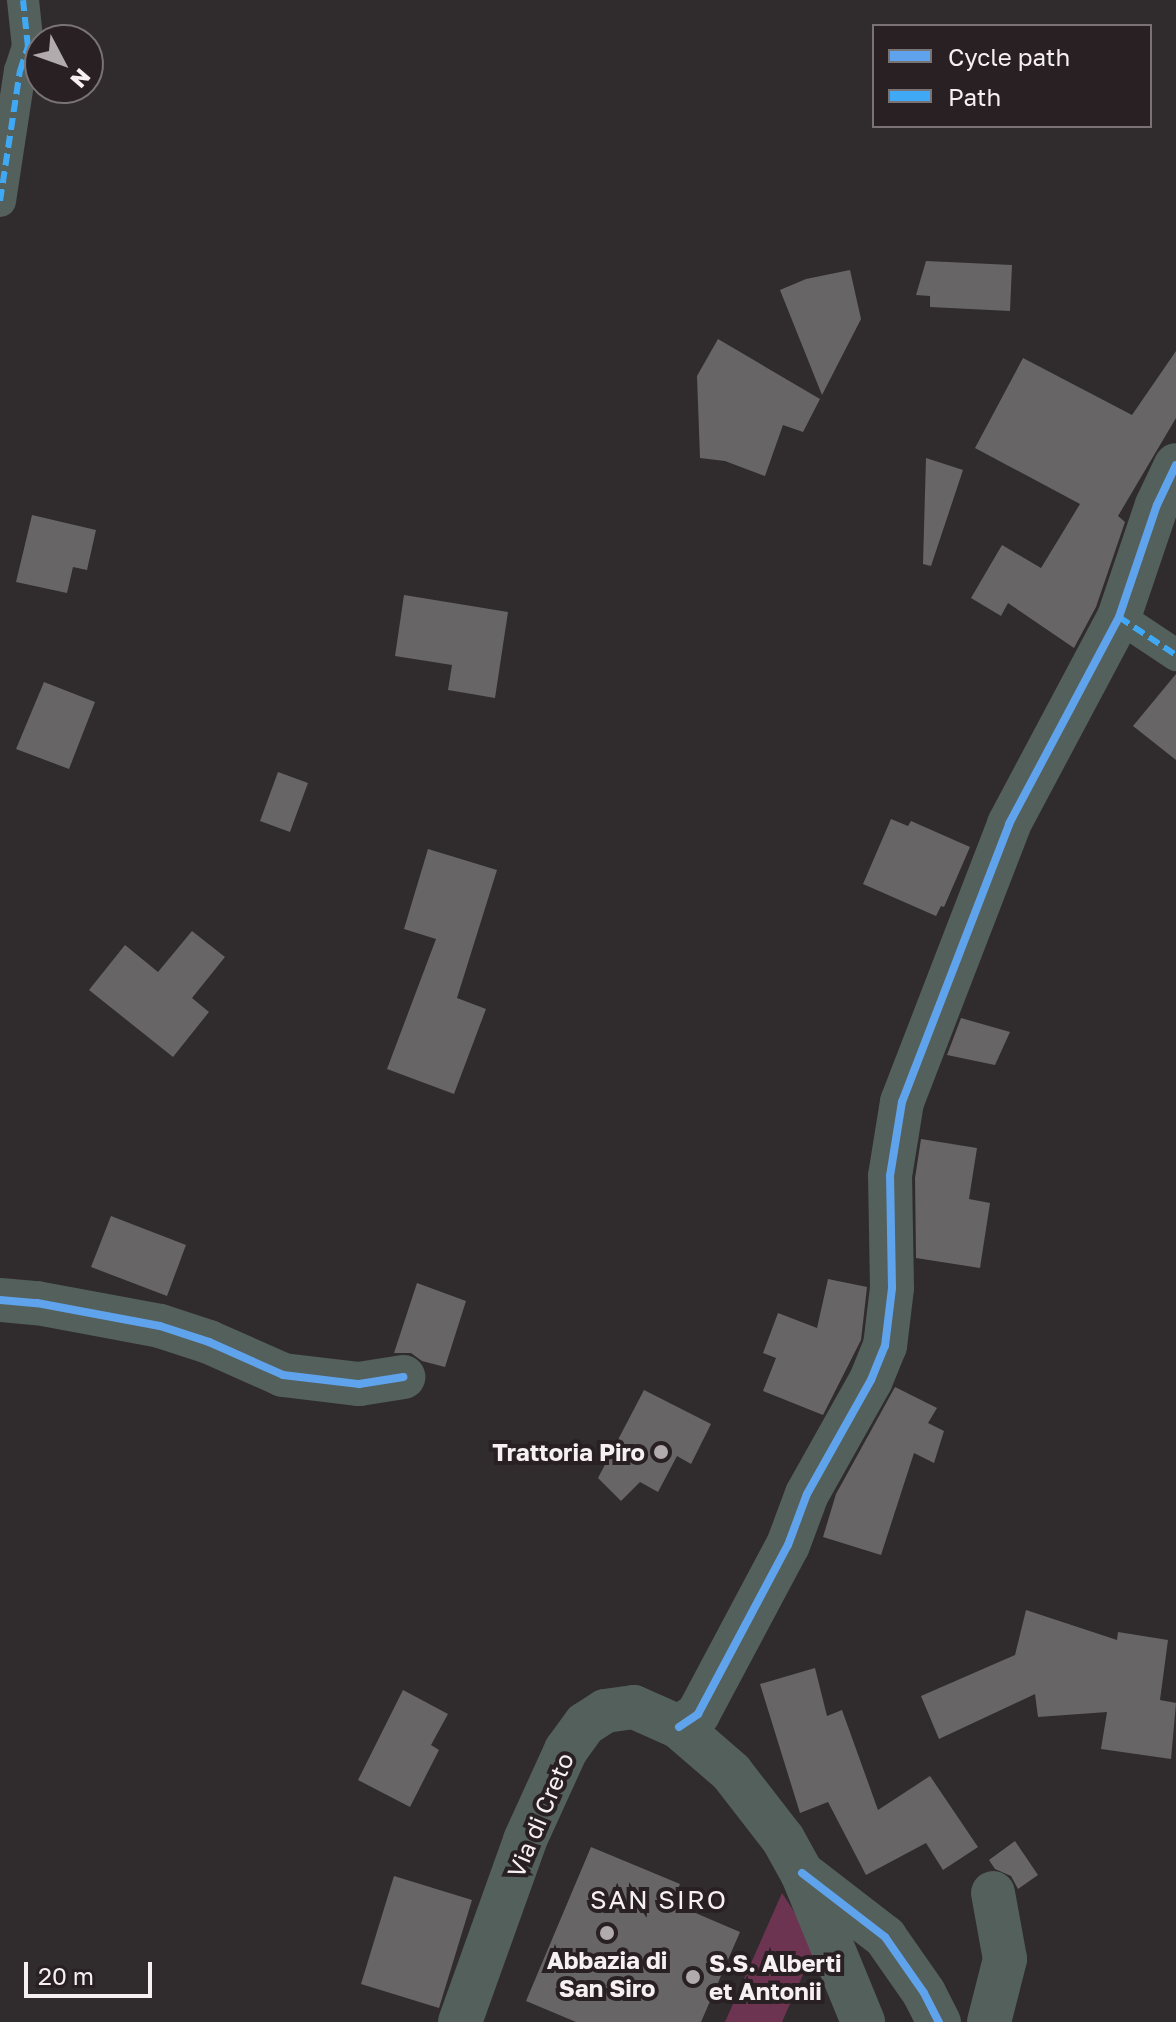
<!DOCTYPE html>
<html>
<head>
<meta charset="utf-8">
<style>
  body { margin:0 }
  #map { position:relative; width:1176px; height:2022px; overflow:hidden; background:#302c2e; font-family:"Golos Text",sans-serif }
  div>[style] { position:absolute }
  .green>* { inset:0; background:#6c3450 }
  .building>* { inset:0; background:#686566 }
  .pedestrian>* { height:32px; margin:-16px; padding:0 16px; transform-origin:16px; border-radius:16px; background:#54605b }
  .minor>* { height:44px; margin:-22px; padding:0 22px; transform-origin:22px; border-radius:22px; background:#54605b }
  .quiet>* { height:6px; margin-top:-3px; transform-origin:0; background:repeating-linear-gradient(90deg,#3fa9f5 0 12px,transparent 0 18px) }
  .cycleway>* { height:8px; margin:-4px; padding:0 4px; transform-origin:4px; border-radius:4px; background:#60a3ed }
  .dots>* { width:22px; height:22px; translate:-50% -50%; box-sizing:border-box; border:4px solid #282023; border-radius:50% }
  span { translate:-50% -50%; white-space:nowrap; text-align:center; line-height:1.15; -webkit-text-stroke:8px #282023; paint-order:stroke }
  .poi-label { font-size:24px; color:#f6f0f3; font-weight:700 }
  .right { translate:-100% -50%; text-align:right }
  .left { translate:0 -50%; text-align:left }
  .street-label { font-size:24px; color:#f6f0f3 }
  .neighbourhood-label { font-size:26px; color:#f6f0f3; letter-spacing:2px }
  .legend { position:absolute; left:872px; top:24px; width:280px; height:104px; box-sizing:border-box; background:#282023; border:2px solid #7a7376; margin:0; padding:10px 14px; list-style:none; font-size:24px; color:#f6f0f3 }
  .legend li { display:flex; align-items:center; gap:16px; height:40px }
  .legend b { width:40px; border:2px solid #7a7376 }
  .north { position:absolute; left:24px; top:24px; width:80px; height:80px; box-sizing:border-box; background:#282023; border:2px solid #7a7376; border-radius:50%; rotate:131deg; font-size:22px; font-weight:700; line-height:32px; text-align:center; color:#f6f0f3 }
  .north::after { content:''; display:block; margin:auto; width:28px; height:36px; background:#b1abae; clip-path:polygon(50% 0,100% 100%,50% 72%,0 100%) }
  .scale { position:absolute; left:24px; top:1962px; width:128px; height:36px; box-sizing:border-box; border:4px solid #f6f0f3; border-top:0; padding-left:10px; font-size:24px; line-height:28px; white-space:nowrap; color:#f6f0f3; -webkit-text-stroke:6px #282023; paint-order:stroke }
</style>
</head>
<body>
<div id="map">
  <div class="green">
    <div style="clip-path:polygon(782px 1893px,816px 1945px,782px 2022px,725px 2022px)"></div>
  </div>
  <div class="building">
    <div style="clip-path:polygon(926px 261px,1012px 265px,1010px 311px,930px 307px,930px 296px,916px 295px)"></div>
    <div style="clip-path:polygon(850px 270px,861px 319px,822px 395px,780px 290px,806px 279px)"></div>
    <div style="clip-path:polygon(718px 339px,820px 399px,803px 432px,783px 425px,765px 476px,725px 461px,700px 458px,697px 376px)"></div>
    <div style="clip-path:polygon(1176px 351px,1176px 418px,1118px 516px,1125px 522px,1096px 607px,1074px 648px,1008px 603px,1001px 616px,971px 598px,1002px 545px,1041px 568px,1080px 504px,975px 448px,1023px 358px,1132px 415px)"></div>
    <div style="clip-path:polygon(926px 458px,963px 470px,931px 566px,923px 564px)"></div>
    <div style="clip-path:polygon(32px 515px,96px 530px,87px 570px,73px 567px,67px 593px,16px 582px)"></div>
    <div style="clip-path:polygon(404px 595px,508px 612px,495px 698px,448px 690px,452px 665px,395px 656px)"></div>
    <div style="clip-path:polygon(1176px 674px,1176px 760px,1133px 726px)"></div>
    <div style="clip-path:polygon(44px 682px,95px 702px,69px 769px,16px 749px)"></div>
    <div style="clip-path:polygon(278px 772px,308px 783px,290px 832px,260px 821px)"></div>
    <div style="clip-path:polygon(891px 819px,908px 826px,911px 821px,970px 847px,944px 907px,941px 906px,936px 916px,863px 884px)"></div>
    <div style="clip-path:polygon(428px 849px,497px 870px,457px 998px,486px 1009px,454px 1094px,387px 1069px,436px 939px,404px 929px)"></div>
    <div style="clip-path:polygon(192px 931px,225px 957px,192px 998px,209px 1012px,173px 1057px,89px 990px,125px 945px,158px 972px)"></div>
    <div style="clip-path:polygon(961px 1018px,1010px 1032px,995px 1065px,947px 1055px)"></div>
    <div style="clip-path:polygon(921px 1139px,977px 1148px,969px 1199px,990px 1203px,980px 1268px,916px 1258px,915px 1178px)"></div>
    <div style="clip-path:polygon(111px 1216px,186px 1245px,167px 1296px,91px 1267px)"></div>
    <div style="clip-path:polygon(828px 1279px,867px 1287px,861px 1340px,823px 1415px,763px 1391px,776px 1358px,763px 1353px,778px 1313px,817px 1328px)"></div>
    <div style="clip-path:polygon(417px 1283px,466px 1301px,445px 1367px,422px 1361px,411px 1353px,394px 1353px)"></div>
    <div style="clip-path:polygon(895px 1387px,937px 1408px,928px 1423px,944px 1431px,934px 1463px,914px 1453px,881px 1555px,823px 1537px,836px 1494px)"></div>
    <div style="clip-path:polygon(644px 1390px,711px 1424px,691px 1464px,677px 1456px,658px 1492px,640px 1482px,621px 1501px,598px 1478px)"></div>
    <div style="clip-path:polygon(1026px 1610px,1117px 1640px,1118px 1632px,1168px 1640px,1160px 1700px,1176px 1703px,1171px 1759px,1101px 1749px,1107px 1712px,1038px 1717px,1035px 1694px,939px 1739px,921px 1696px,1015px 1655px)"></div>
    <div style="clip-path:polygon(815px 1668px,827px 1716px,842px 1710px,878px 1810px,930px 1776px,978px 1847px,943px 1870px,926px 1843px,866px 1875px,828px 1802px,800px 1813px,760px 1684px)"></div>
    <div style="clip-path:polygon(403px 1690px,448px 1714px,431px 1745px,439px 1750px,410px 1807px,358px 1780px)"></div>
    <div style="clip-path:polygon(1015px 1841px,1038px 1875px,1018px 1889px,1011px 1876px,995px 1869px,989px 1860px)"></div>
    <div style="clip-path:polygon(591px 1847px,680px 1884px,672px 1903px,740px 1932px,701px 2022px,576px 2022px,526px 2001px)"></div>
    <div style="clip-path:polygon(394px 1876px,472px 1900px,439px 2008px,361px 1984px)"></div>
  </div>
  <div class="pedestrian">
    <div style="left:0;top:201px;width:132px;rotate:-81.3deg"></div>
    <div style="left:20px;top:71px;width:25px;rotate:-72deg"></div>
    <div style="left:28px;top:47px;width:47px;rotate:-96.1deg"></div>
    <div style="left:1119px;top:617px;width:69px;rotate:33.7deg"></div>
  </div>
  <div class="minor">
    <div style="left:0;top:1300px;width:37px;rotate:5deg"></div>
    <div style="left:37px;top:1303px;width:125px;rotate:10.6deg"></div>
    <div style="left:160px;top:1326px;width:52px;rotate:18.1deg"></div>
    <div style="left:209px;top:1342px;width:81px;rotate:24deg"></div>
    <div style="left:283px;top:1375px;width:77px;rotate:6.8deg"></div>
    <div style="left:359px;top:1384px;width:45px;rotate:-9deg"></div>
    <div style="left:679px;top:1727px;width:23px;rotate:-34deg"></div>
    <div style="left:698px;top:1714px;width:191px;rotate:-62deg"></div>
    <div style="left:788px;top:1545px;width:54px;rotate:-69.6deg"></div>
    <div style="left:807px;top:1494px;width:131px;rotate:-60.7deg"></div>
    <div style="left:871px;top:1380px;width:37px;rotate:-68deg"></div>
    <div style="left:885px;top:1346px;width:58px;rotate:-83.1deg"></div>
    <div style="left:892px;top:1288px;width:112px;rotate:-91deg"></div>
    <div style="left:890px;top:1176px;width:75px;rotate:-80.8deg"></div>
    <div style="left:902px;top:1102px;width:298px;rotate:-68.9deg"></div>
    <div style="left:1009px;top:824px;width:234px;rotate:-62deg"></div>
    <div style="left:1119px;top:617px;width:118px;rotate:-71.3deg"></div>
    <div style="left:1157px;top:505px;width:44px;rotate:-64.6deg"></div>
    <div style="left:802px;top:1873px;width:105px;rotate:37.6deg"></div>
    <div style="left:885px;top:1937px;width:68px;rotate:55.1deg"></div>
    <div style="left:924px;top:1993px;width:33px;rotate:63deg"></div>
    <div style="left:460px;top:2022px;width:193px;rotate:-70.3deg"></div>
    <div style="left:525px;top:1840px;width:99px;rotate:-65.5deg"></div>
    <div style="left:566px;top:1750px;width:32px;rotate:-54deg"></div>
    <div style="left:585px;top:1724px;width:24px;rotate:-33deg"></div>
    <div style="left:605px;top:1711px;width:29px;rotate:-8deg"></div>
    <div style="left:634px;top:1707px;width:49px;rotate:24deg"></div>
    <div style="left:679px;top:1727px;width:69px;rotate:40.9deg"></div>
    <div style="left:731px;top:1772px;width:85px;rotate:52.2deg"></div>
    <div style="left:783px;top:1839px;width:39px;rotate:61deg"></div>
    <div style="left:802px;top:1873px;width:161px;rotate:67.7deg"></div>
    <div style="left:989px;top:2022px;width:65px;rotate:-75.7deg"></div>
    <div style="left:1005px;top:1959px;width:67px;rotate:-100.3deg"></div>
  </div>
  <div class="quiet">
    <div style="left:0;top:201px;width:132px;rotate:-81.3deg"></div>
    <div style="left:20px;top:71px;width:25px;rotate:-72deg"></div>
    <div style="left:28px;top:47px;width:47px;rotate:-96.1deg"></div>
    <div style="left:1119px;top:617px;width:69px;rotate:33.7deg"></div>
  </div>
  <div class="cycleway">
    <div style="left:0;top:1300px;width:37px;rotate:5deg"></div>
    <div style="left:37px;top:1303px;width:125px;rotate:10.6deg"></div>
    <div style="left:160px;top:1326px;width:52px;rotate:18.1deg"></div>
    <div style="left:209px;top:1342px;width:81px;rotate:24deg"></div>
    <div style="left:283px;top:1375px;width:77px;rotate:6.8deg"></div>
    <div style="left:359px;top:1384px;width:45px;rotate:-9deg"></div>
    <div style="left:679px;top:1727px;width:23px;rotate:-34deg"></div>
    <div style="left:698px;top:1714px;width:191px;rotate:-62deg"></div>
    <div style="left:788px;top:1545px;width:54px;rotate:-69.6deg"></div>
    <div style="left:807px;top:1494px;width:131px;rotate:-60.7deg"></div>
    <div style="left:871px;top:1380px;width:37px;rotate:-68deg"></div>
    <div style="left:885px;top:1346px;width:58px;rotate:-83.1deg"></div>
    <div style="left:892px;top:1288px;width:112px;rotate:-91deg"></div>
    <div style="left:890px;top:1176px;width:75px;rotate:-80.8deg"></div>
    <div style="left:902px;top:1102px;width:298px;rotate:-68.9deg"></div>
    <div style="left:1009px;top:824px;width:234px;rotate:-62deg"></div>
    <div style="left:1119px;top:617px;width:118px;rotate:-71.3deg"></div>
    <div style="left:1157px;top:505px;width:44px;rotate:-64.6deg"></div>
    <div style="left:802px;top:1873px;width:105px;rotate:37.6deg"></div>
    <div style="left:885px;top:1937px;width:68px;rotate:55.1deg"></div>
    <div style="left:924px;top:1993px;width:33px;rotate:63deg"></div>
  </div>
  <div class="dots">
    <div style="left:661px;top:1452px;background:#b1abae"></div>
    <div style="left:607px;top:1933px;background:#b1abae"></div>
    <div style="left:693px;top:1977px;background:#b1abae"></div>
  </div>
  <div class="poi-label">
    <span class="right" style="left:645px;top:1452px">Trattoria Piro</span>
    <span style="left:607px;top:1974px">Abbazia di<br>San Siro</span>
    <span class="left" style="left:709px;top:1977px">S.S. Alberti<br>et Antonii</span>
  </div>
  <div class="street-label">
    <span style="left:540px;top:1815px;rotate:-67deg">Via di Creto</span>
  </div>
  <div class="neighbourhood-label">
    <span style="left:659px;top:1900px">SAN SIRO</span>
  </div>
  <ul class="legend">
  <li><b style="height:10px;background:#60a3ed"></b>Cycle path</li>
  <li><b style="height:10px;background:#3fa9f5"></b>Path</li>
  </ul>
  <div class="north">N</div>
  <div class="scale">20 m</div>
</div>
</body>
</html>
